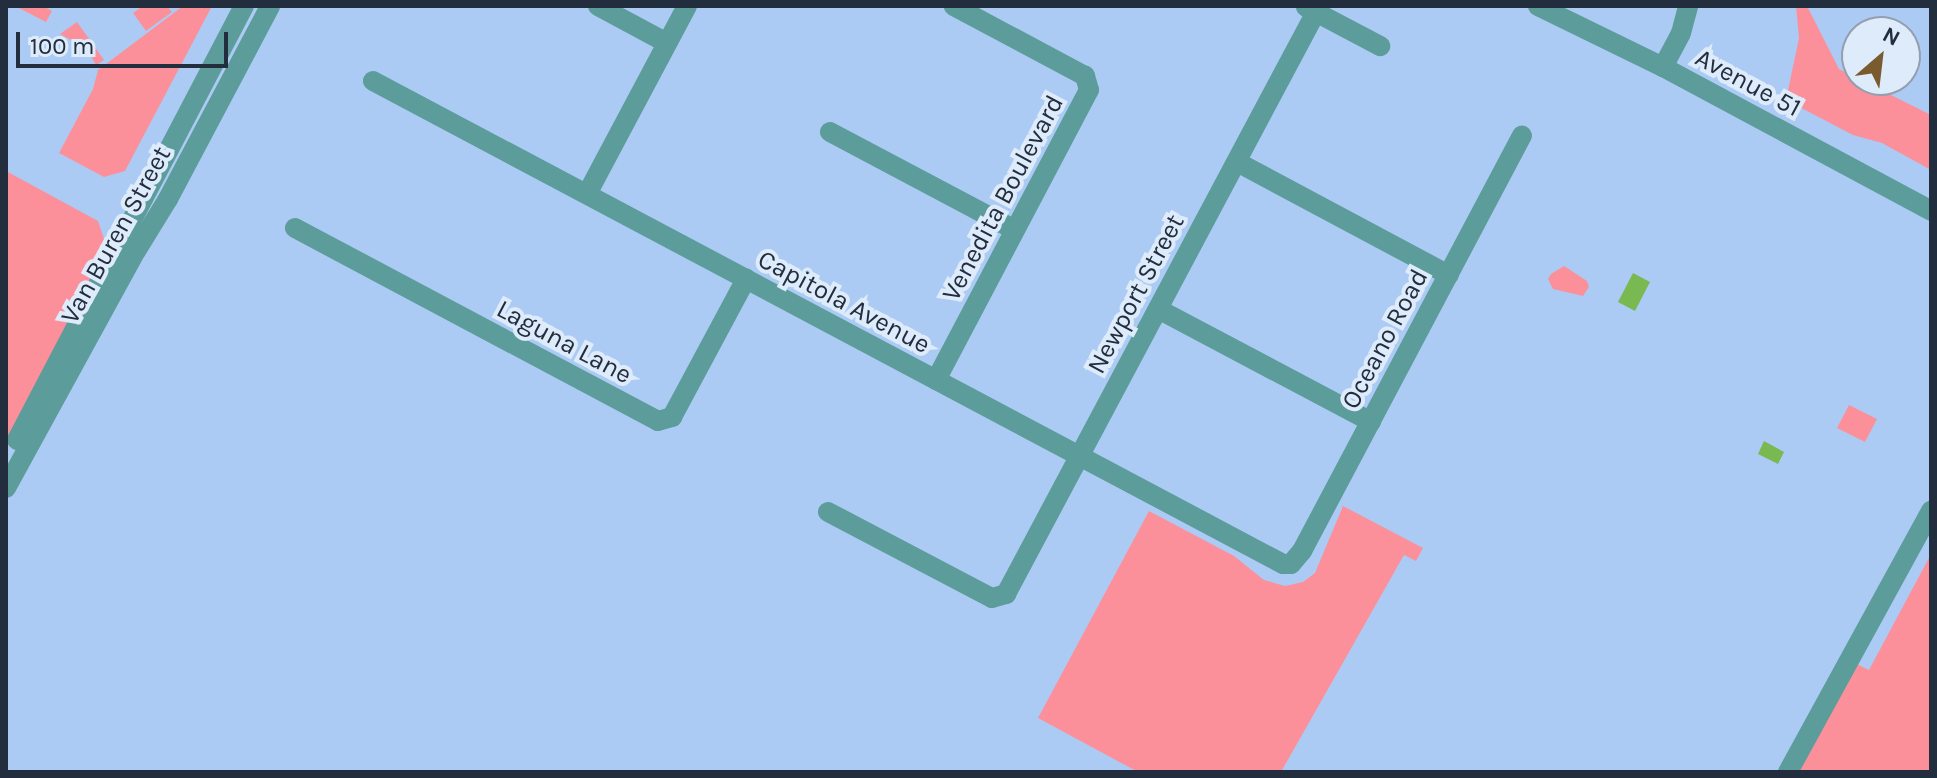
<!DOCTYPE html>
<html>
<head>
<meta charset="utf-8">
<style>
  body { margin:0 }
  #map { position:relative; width:1937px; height:778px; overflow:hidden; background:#accbf4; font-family:Karla,sans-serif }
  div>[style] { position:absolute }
  .green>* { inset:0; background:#fc909a }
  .water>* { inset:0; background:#7ab852 }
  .minor>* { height:20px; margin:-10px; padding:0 10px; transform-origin:10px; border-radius:10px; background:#5c9d9c }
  span { translate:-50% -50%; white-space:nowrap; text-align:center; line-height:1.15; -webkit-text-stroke:8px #deebfb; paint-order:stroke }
  .street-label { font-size:26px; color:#222e3e }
  .frame { position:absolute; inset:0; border:8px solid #222e3e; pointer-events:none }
  .north { position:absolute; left:1841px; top:16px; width:80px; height:80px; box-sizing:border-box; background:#deebfb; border:2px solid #939faf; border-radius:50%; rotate:28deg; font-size:22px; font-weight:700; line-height:32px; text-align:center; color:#222e3e }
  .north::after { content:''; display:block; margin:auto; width:28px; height:36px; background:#7a5b30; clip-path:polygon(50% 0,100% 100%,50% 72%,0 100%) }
  .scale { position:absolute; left:16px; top:32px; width:212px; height:36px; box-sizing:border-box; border:4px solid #222e3e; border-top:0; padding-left:10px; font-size:24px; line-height:28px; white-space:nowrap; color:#222e3e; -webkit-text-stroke:6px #deebfb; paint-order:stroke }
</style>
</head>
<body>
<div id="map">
  <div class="green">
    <div style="clip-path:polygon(15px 6px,43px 6px,52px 11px,46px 22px)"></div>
    <div style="clip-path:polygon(143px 6px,167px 6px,172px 12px,146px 31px,133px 13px)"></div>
    <div style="clip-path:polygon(183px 6px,212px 6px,125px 171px,104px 177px,59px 153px,93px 89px,98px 70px)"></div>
    <div style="clip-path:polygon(1796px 6px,1807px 6px,1839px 69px,1931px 115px,1931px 170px,1882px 143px,1853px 135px,1786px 100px,1799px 38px)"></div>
    <div style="clip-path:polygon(77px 22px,104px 60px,96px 65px,87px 49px,60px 34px)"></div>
    <div style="clip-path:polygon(6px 171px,98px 221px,104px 239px,98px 271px,6px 448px)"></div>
    <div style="clip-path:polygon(1564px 266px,1587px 281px,1589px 287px,1583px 296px,1553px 289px,1548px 279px,1551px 274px)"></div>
    <div style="clip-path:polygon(1849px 405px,1877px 419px,1865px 442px,1837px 428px)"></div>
    <div style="clip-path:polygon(1343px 506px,1423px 548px,1416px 561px,1404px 555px,1281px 772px,1138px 772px,1038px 718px,1149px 511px,1234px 556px,1264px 580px,1285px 586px,1303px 582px,1315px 573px)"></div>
    <div style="clip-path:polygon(1931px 554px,1931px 772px,1794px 772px,1853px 662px,1869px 670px)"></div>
  </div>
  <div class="water">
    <div style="clip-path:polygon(1633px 273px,1650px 282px,1635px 311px,1618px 302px)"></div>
    <div style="clip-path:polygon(1764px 441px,1784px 452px,1778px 464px,1758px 454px)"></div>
  </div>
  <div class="minor">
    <div style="left:598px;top:6px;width:78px;rotate:28.2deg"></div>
    <div style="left:1538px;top:6px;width:139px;rotate:26deg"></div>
    <div style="left:1663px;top:67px;width:304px;rotate:28.2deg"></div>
    <div style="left:1306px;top:7px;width:84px;rotate:27.8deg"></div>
    <div style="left:1663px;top:67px;width:38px;rotate:-62deg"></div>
    <div style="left:1681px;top:33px;width:28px;rotate:-75deg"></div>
    <div style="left:373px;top:81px;width:1030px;rotate:27.96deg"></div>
    <div style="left:1283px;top:564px;width:8px"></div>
    <div style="left:1291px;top:564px;width:17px;rotate:-50deg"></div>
    <div style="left:1302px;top:551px;width:470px;rotate:-62.1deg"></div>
    <div style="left:830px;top:132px;width:209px;rotate:27.9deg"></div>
    <div style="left:1237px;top:162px;width:240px;rotate:28.1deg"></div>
    <div style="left:587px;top:194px;width:213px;rotate:-62deg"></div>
    <div style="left:295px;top:228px;width:411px;rotate:28deg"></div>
    <div style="left:658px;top:421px;width:15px;rotate:-16deg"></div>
    <div style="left:672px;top:417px;width:157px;rotate:-61.8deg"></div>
    <div style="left:1158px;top:309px;width:241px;rotate:27.9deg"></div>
    <div style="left:936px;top:380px;width:328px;rotate:-62.2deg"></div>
    <div style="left:1089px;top:90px;width:15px;rotate:-106deg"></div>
    <div style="left:1085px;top:76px;width:149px;rotate:-151.9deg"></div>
    <div style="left:17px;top:440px;width:490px;rotate:-62.4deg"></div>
    <div style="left:6px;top:488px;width:270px;rotate:-61.3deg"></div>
    <div style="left:136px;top:251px;width:61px;rotate:-58.4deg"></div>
    <div style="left:168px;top:199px;width:218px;rotate:-62.1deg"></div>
    <div style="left:828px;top:512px;width:185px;rotate:27.7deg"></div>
    <div style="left:992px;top:598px;width:15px;rotate:-16deg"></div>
    <div style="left:1006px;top:594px;width:659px;rotate:-61.96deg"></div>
    <div style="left:1788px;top:772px;width:298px;rotate:-61.3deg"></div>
  </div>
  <div class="street-label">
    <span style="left:1748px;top:83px;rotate:28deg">Avenue 51</span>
    <span style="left:1003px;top:198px;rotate:-62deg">Venedita Boulevard</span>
    <span style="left:116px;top:235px;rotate:-61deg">Van Buren Street</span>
    <span style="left:1136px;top:294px;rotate:-62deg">Newport Street</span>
    <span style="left:844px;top:302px;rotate:28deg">Capitola Avenue</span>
    <span style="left:1385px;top:339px;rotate:-62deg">Oceano Road</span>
    <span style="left:564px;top:342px;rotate:28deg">Laguna Lane</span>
  </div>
  <div class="frame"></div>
  <div class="north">N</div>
  <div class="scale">100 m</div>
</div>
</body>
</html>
